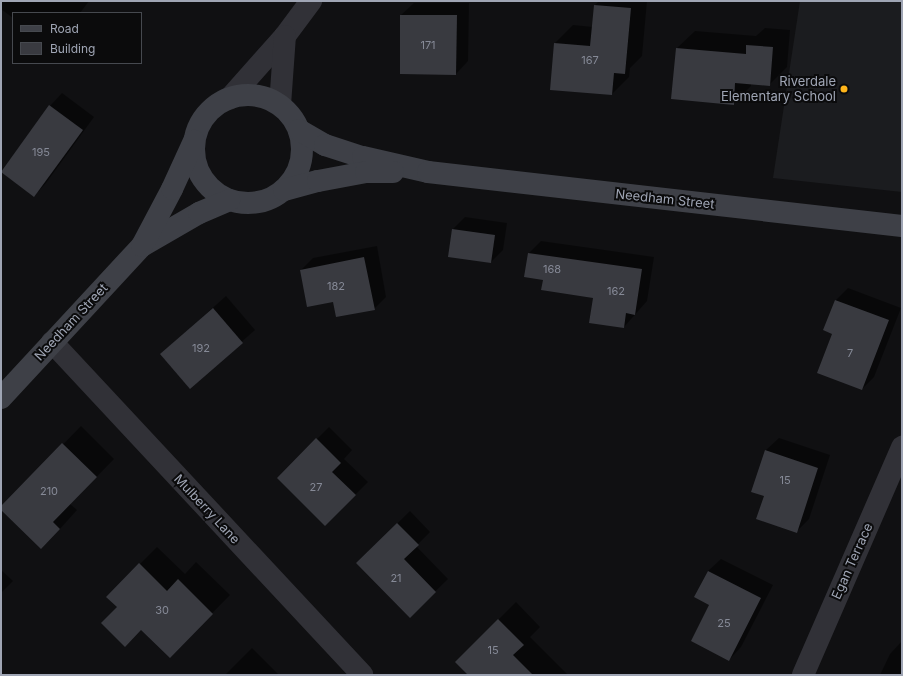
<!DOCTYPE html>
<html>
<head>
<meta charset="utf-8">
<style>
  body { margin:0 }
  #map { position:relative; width:903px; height:676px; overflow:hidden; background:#101012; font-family:Inter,sans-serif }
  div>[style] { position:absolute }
  .built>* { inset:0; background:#1b1c1f }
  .shadow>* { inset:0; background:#0007 }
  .building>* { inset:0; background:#393a40 }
  .minor>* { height:22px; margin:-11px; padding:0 11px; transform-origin:11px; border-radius:11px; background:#313137 }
  .secondary>* { height:22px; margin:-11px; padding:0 11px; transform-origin:11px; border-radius:11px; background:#3e4047 }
  .secondary>.ring { margin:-11px; padding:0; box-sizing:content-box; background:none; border:22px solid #3e4047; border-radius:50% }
  .dots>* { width:11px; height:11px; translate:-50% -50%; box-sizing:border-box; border:2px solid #0b0b0c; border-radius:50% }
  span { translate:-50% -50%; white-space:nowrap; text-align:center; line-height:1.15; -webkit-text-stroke:4px #0b0b0c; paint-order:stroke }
  .number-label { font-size:11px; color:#868a97 }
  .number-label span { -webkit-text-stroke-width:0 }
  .poi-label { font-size:13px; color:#9fa5b4 }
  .right { translate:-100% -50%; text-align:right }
  .street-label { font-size:13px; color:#9fa5b4 }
  .frame { position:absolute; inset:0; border:2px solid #9fa5b4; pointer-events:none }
  .legend { position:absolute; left:12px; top:12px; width:130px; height:52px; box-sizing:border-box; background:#0b0b0c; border:1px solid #46494f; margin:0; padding:5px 7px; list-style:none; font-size:12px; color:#9fa5b4 }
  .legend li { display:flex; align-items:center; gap:8px; height:20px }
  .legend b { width:20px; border:1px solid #46494f }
</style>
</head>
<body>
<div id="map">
  <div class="built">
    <div style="clip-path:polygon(800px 1px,902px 1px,902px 192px,773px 178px)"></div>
  </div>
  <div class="shadow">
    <div style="clip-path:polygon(1px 1px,89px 1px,80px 13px,13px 13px,13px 18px,1px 9px)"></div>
    <div style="clip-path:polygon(599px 1px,647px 1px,642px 56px,630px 68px,629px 77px,612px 94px,551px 89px,555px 43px,573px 25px,593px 27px,595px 5px)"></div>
    <div style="clip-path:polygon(414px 3px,469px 3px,468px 61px,456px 74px,401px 15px)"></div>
    <div style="clip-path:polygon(765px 28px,790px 30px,787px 67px,769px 85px,751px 83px,751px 86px,733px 104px,677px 48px,695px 31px,756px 36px)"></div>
    <div style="clip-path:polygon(62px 93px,94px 117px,46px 183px,34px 196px,50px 106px)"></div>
    <div style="clip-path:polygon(465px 217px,507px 223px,503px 250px,491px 262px,453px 229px)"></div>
    <div style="clip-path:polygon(541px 241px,654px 257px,647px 301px,624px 327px,594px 297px,544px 279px,529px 253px)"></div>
    <div style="clip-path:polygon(377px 246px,386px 297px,374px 309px,334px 301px,301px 270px,313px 258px)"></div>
    <div style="clip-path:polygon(848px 288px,901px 308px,874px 377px,862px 389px,834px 333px,825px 329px,836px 300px)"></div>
    <div style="clip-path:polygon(226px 296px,255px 330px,190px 387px,161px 354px)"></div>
    <div style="clip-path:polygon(81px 426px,114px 459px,70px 504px,77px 510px,59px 530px,1px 508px)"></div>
    <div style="clip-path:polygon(329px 427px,352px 450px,344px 459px,368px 482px,325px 525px,278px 478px)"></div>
    <div style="clip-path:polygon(779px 438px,830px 455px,809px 519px,796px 532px,765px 495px,753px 491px,766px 450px)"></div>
    <div style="clip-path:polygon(410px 511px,430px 532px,416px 546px,448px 579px,410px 616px,357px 563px)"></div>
    <div style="clip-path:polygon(157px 547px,185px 574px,196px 562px,230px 595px,170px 656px,107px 597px)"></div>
    <div style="clip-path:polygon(721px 559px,773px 585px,741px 647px,729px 660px,710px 604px,708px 571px)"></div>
    <div style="clip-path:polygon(1px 570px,13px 581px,1px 593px)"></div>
    <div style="clip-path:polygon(516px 602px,540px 627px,530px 637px,568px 675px,469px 675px,456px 662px)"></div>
    <div style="clip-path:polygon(902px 641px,902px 675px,880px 675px,890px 654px)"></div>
    <div style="clip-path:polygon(252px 648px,279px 675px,225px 675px)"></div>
  </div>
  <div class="building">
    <div style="clip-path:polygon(594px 5px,631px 8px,625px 74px,614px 73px,612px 95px,550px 90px,554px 43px,590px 46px)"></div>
    <div style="clip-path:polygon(400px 15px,457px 15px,456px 75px,400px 74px)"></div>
    <div style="clip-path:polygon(746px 45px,773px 47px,770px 86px,735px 83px,734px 105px,671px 99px,676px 48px,746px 54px)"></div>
    <div style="clip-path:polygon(49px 105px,83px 130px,34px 197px,1px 172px)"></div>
    <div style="clip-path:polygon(452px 229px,495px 235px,491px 263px,448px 257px)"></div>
    <div style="clip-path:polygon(528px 253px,642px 269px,635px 315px,626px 313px,624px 328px,589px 323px,593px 298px,541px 290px,543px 280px,524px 277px)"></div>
    <div style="clip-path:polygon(364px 257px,375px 310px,336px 317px,333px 302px,307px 307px,300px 270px)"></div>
    <div style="clip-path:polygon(835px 300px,889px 320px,862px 390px,817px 373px,832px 334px,823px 330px)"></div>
    <div style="clip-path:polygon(213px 308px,243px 343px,190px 389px,160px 354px)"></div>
    <div style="clip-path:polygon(316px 438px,341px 463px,332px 472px,356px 495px,325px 526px,277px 478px)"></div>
    <div style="clip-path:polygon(62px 443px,97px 477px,53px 522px,60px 529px,41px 549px,1px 510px,1px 506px)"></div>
    <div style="clip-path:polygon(765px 450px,818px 468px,797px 533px,756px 519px,764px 496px,751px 492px)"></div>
    <div style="clip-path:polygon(397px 523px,419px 545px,404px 559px,436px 592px,410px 618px,356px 563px)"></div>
    <div style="clip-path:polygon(139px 563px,167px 591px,178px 579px,213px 614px,170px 658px,141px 630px,125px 647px,101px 623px,117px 607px,106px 597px)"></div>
    <div style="clip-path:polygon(708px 571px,761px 598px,729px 661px,691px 641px,709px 605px,694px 597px)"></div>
    <div style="clip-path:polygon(498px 619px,524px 645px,513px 655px,533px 675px,468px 675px,455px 662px)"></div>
  </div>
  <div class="minor">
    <div style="left:229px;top:99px;width:84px;rotate:-48.4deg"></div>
    <div style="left:285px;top:36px;width:44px;rotate:-53.4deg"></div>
    <div style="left:280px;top:105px;width:69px;rotate:-85.9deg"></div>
    <div style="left:52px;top:342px;width:455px;rotate:47deg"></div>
    <div style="left:803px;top:675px;width:249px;rotate:-66.5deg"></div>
  </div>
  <div class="secondary">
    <div class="ring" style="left:194px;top:95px;width:86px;height:86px"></div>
    <div style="left:299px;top:130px;width:30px;rotate:30deg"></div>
    <div style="left:325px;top:145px;width:40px;rotate:18deg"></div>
    <div style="left:363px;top:157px;width:67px;rotate:13deg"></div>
    <div style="left:428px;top:172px;width:477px;rotate:6.5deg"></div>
    <div style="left:284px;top:190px;width:35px;rotate:-15deg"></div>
    <div style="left:318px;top:181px;width:49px;rotate:-10.6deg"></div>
    <div style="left:366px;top:172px;width:27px"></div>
    <div style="left:142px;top:246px;width:66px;rotate:-30.1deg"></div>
    <div style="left:199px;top:213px;width:33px;rotate:-23deg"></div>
    <div style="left:1px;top:398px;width:207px;rotate:-47.2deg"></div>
    <div style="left:142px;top:246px;width:64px;rotate:-62.2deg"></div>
    <div style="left:172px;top:189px;width:53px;rotate:-65.4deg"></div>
  </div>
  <div class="dots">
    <div style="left:844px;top:89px;background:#ffb51a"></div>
  </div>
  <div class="number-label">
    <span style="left:428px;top:45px">171</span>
    <span style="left:590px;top:60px">167</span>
    <span style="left:41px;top:152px">195</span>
    <span style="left:552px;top:269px">168</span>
    <span style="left:336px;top:286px">182</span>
    <span style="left:616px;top:291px">162</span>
    <span style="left:201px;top:348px">192</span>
    <span style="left:850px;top:353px">7</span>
    <span style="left:785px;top:480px">15</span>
    <span style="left:316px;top:487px">27</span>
    <span style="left:49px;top:491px">210</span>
    <span style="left:396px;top:578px">21</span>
    <span style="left:162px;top:610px">30</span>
    <span style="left:724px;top:623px">25</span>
    <span style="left:493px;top:650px">15</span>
  </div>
  <div class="poi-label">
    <span class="right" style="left:836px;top:89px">Riverdale<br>Elementary School</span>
  </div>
  <div class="street-label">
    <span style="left:665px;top:199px;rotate:6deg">Needham Street</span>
    <span style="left:71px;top:322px;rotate:-47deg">Needham Street</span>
    <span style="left:207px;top:509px;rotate:47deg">Mulberry Lane</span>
    <span style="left:852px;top:561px;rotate:-66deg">Egan Terrace</span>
  </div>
  <div class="frame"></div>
  <ul class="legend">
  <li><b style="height:5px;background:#3e4047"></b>Road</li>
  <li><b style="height:11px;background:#393a40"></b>Building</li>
  </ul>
</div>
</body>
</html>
